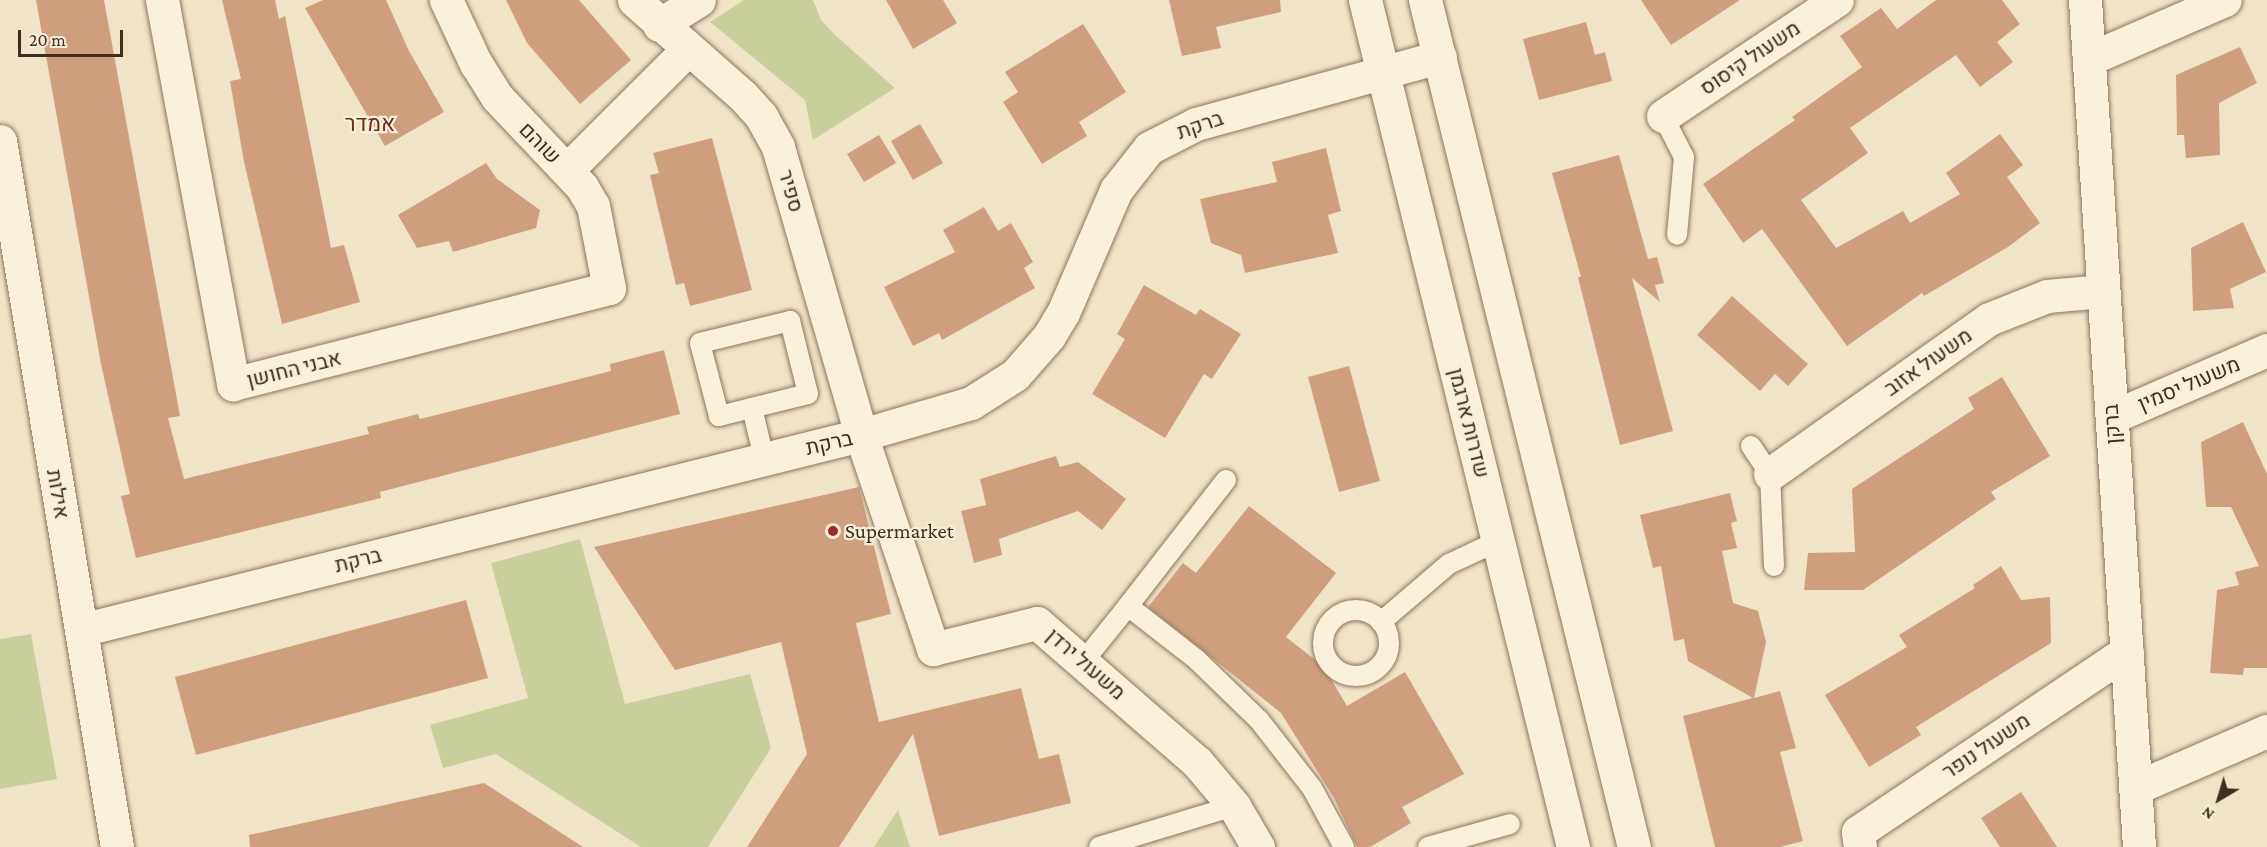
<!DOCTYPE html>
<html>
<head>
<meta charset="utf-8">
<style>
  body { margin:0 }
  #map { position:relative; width:2267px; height:847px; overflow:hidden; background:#f0e4c8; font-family:"Crimson Pro",Heebo,serif }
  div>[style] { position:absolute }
  .green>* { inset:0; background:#c9cf9b }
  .building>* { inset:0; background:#cf9f7d }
  .roads { filter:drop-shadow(0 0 2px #8d765c) drop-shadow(0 0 2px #8d765c) }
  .service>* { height:20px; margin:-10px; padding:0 10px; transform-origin:10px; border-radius:10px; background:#faf1dc }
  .service>.ring { margin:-10px; padding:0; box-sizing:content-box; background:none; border:20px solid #faf1dc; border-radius:50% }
  .minor>* { height:33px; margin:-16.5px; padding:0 16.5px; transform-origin:16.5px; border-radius:16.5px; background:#faf1dc }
  .tertiary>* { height:33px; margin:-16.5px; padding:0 16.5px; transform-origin:16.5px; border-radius:16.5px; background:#faf1dc }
  .dots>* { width:16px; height:16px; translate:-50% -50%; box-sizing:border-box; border:3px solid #f7eed8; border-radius:50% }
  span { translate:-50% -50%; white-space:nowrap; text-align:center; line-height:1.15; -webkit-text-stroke:4.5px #f7eed8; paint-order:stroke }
  .street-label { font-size:21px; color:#3d2e20 }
  .poi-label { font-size:21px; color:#3d2e20 }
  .left { translate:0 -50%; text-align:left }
  .neighbourhood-label { font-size:22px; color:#6b2e1e }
  .north { position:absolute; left:2189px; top:769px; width:60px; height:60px; -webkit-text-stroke:4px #f7eed8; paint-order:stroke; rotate:218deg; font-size:16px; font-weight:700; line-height:24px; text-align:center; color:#3d2e20 }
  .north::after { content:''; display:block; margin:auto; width:21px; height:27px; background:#3d2e20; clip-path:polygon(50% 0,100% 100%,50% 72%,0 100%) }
  .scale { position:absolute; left:18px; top:30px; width:105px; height:27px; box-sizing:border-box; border:3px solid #3d2e20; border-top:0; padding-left:8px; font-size:18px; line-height:21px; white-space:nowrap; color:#3d2e20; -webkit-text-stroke:4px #f7eed8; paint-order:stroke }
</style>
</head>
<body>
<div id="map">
  <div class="green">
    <div style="clip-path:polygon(744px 0,813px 0,821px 20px,835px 35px,895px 88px,813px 140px,805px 100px,710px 22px)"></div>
    <div style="clip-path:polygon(580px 539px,625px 704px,750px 674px,771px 748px,708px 847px,641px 847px,496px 754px,443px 768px,430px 725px,528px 698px,491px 563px)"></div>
    <div style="clip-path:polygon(31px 634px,57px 779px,0 789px,0 639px)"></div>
    <div style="clip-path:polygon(898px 810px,910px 847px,874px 847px)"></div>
  </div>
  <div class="building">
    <div style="clip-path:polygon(36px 0,104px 0,180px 416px,168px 418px,184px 479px,369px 434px,367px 427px,418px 414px,420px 419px,611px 371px,610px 364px,664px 350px,680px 414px,380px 492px,381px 498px,136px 558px,121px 496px,130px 494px,101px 364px)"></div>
    <div style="clip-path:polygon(222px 0,275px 0,279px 19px,285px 16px,331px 248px,344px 245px,360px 302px,282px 324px,244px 162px,230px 81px,241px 79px)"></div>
    <div style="clip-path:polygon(323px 0,386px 0,409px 51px,444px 112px,385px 146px,305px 8px)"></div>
    <div style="clip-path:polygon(506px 0,579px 0,631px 60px,580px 104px,527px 43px)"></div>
    <div style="clip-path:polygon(886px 0,943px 0,957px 23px,913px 49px)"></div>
    <div style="clip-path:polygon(1169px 0,1280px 0,1281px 12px,1216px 27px,1221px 48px,1182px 56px)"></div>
    <div style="clip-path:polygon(1641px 0,1740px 0,1671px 45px)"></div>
    <div style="clip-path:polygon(1936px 0,2002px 0,2020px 24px,1997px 42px,2013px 62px,1980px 87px,1956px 55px,1850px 128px,1868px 153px,1801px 200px,1836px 248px,1903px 211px,1910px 223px,1960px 194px,1946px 173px,2000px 134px,2023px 165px,2007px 177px,2040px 223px,2008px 247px,1924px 296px,1922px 293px,1847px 346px,1762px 229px,1743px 243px,1703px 184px,1795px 120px,1792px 117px,1862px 67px,1840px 36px,1881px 8px,1897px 29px)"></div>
    <div style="clip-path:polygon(1586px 22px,1595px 55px,1605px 52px,1612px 81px,1539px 100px,1523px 39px)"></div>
    <div style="clip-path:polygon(1083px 24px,1126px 92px,1079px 122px,1087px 136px,1042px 164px,1003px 102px,1018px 92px,1005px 72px)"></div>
    <div style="clip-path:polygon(2240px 47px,2257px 83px,2219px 103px,2220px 155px,2186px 158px,2184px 135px,2177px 135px,2176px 75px)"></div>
    <div style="clip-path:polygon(920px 124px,943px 163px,913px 180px,891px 141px)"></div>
    <div style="clip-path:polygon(879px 135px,896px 163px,864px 182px,847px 154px)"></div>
    <div style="clip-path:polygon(712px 138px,752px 290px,690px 306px,684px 283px,676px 285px,650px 175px,659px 173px,653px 153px)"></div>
    <div style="clip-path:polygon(1326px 148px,1341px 211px,1328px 215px,1338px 253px,1245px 273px,1241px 255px,1211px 243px,1200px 199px,1277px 182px,1272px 162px)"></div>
    <div style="clip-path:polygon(1619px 155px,1648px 259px,1657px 257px,1664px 283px,1655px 285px,1660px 302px,1632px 278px,1673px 431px,1620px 445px,1578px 277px,1581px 277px,1552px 173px)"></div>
    <div style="clip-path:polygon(486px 163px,497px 179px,540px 210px,536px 228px,453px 252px,449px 241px,417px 248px,398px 215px)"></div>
    <div style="clip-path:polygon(984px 207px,998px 231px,1011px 223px,1033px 262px,1024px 268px,1035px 288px,942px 340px,939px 333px,913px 346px,884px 287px,955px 252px,943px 230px)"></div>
    <div style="clip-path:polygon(2243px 222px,2266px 272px,2230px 289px,2234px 308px,2193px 311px,2191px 248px)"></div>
    <div style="clip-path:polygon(1144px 285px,1196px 315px,1200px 309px,1241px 334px,1212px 379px,1204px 374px,1165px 438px,1092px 394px,1125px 339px,1117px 334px)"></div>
    <div style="clip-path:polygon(1732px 296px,1808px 364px,1788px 386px,1775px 374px,1760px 391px,1697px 335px)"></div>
    <div style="clip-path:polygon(1349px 366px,1380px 481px,1339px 492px,1308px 377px)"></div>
    <div style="clip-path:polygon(2002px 377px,2050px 456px,1991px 492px,1996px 499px,1863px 590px,1804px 590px,1808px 553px,1855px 552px,1852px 489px,1974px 409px,1968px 398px)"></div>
    <div style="clip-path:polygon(2243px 422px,2267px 474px,2267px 668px,2244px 668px,2243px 675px,2210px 673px,2217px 590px,2239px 585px,2235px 572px,2259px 566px,2231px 507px,2206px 507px,2201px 442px)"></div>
    <div style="clip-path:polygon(1056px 456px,1060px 467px,1078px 462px,1126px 499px,1102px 530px,1078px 511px,999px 539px,1002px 555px,974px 563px,961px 511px,986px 505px,980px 479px)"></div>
    <div style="clip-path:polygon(859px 487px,891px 614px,856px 623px,879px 722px,1021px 688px,1039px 759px,1059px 754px,1071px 803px,939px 836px,913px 734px,839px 847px,747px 847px,807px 754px,781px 642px,675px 670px,594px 547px)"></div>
    <div style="clip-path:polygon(1730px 493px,1737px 521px,1731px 523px,1737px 548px,1722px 551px,1733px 603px,1758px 611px,1766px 642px,1754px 698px,1780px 691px,1796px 748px,1780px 752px,1803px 841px,1780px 847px,1715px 847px,1683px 716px,1753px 698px,1688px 661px,1684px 639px,1674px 641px,1661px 566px,1653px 568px,1640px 515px)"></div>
    <div style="clip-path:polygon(1249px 506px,1336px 573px,1286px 637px,1323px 666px,1347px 706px,1405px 672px,1464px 774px,1402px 807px,1411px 823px,1370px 847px,1357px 847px,1334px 798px,1281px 713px,1148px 607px,1183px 563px,1196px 573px)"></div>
    <div style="clip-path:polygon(2001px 566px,2021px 600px,2050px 597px,2051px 643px,1916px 727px,1921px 735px,1869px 767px,1825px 695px,1907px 647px,1899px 635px,1975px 588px,1973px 585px)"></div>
    <div style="clip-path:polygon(466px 600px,488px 678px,196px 755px,175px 677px)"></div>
    <div style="clip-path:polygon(484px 783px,583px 847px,250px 847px,249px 835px)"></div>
    <div style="clip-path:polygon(2021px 792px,2057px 847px,2000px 847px,1981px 818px)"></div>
  </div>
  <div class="roads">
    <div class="service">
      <div style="left:1663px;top:116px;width:46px;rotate:62.9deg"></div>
      <div style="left:1684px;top:157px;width:78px;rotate:95.1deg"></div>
      <div style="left:790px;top:321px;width:75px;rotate:76.1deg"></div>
      <div style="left:808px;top:394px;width:92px;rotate:166.1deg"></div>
      <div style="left:719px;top:416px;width:75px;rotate:-104.6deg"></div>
      <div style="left:700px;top:343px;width:93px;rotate:-13.7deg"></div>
      <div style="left:752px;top:408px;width:51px;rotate:76.5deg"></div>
      <div style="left:1751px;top:446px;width:34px;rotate:56deg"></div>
      <div style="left:1770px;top:474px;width:92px;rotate:87.5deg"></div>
      <div style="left:1226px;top:480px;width:160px;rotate:127.9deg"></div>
      <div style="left:1128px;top:606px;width:88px;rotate:38deg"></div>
      <div style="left:1197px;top:660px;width:86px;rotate:44.1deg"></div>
      <div style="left:1259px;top:720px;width:86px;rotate:52.1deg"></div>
      <div style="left:1312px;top:788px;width:67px;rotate:61.5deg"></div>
      <div class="ring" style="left:1323px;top:610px;width:46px;height:46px"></div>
      <div style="left:1381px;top:622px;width:89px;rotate:-40.5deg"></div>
      <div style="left:1449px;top:564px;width:54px;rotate:-25.1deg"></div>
      <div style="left:1083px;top:662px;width:72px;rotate:-51.2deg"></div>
      <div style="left:1099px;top:847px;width:141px;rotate:-16.9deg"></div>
      <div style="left:1428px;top:847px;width:85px;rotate:-15.7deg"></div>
    </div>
    <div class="minor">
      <div style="left:162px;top:0;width:391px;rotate:79.5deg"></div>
      <div style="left:233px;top:384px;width:388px;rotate:-14.3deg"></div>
      <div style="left:609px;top:288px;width:84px;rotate:-101deg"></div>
      <div style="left:593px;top:206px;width:22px;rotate:-120deg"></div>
      <div style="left:582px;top:187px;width:124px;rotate:-133.4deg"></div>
      <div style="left:497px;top:97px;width:39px;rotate:-122deg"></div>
      <div style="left:476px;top:64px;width:71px;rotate:-115.1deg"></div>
      <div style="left:634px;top:0;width:145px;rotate:41.4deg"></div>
      <div style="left:743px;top:96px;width:27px;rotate:48deg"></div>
      <div style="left:761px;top:116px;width:35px;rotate:61deg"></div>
      <div style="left:778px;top:147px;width:300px;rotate:73.9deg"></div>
      <div style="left:861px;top:435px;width:226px;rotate:71.4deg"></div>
      <div style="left:933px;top:649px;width:107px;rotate:-14deg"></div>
      <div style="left:1037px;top:623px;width:212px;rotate:41deg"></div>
      <div style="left:1197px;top:762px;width:57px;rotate:49.9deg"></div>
      <div style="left:1234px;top:806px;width:48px;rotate:59.7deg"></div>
      <div style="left:2085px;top:0;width:849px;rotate:86.35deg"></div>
      <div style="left:659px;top:25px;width:47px;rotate:-32deg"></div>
      <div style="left:2089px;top:59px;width:148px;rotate:-23.5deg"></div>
      <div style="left:1663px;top:116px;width:209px;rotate:-33.7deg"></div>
      <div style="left:567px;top:170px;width:171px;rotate:-45deg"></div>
      <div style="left:2112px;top:417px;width:169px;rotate:-23.4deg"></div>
      <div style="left:1770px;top:474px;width:268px;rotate:-35.3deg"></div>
      <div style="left:1989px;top:319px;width:62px;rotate:-21.6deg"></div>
      <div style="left:2047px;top:296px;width:56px;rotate:-5.1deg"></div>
      <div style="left:81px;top:630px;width:804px;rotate:-14.04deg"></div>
      <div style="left:861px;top:435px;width:115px;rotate:-16.2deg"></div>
      <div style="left:971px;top:403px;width:52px;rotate:-32.5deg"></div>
      <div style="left:1015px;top:375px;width:52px;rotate:-48.9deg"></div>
      <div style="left:1049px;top:336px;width:27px;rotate:-59deg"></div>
      <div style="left:1063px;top:313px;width:134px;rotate:-66.7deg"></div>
      <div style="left:1116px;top:190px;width:53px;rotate:-51.8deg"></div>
      <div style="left:1149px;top:148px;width:53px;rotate:-27.1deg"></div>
      <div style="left:1196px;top:124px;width:253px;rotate:-15.4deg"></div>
      <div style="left:2135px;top:788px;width:144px;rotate:-23.4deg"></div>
      <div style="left:1860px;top:847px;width:15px;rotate:-98deg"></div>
      <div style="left:1858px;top:832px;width:324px;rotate:-33.9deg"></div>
    </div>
    <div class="tertiary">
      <div style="left:1365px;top:0;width:872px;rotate:76.2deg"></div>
      <div style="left:1425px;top:0;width:872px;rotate:76.14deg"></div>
      <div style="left:0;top:141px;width:716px;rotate:80.59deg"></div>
    </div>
  </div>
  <div class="dots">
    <div style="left:833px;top:531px;background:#9e2a2b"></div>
  </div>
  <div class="street-label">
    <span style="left:1750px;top:58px;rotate:-34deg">משעול קיסוס</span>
    <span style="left:1200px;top:125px;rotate:-19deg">ברקת</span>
    <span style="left:540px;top:143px;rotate:45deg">שוהם</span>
    <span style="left:791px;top:191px;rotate:74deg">ספיר</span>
    <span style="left:1928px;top:362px;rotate:-35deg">משעול אזוב</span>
    <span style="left:294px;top:369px;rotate:-14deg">אבני החושן</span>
    <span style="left:2189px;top:384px;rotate:-23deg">משעול יסמין</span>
    <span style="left:1469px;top:423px;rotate:76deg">שדרות ארגמן</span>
    <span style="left:2112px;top:424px;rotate:-94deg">ברקן</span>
    <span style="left:829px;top:443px;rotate:-13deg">ברקת</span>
    <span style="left:58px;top:494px;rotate:80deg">אילות</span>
    <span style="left:358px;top:560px;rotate:-14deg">ברקת</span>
    <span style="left:1086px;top:664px;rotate:41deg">משעול ירדן</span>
    <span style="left:1986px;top:746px;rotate:-34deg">משעול נופר</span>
  </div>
  <div class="poi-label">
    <span class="left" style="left:845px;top:531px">Supermarket</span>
  </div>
  <div class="neighbourhood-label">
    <span style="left:370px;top:124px">אמדר</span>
  </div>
  <div class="north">N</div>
  <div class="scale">20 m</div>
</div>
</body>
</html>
